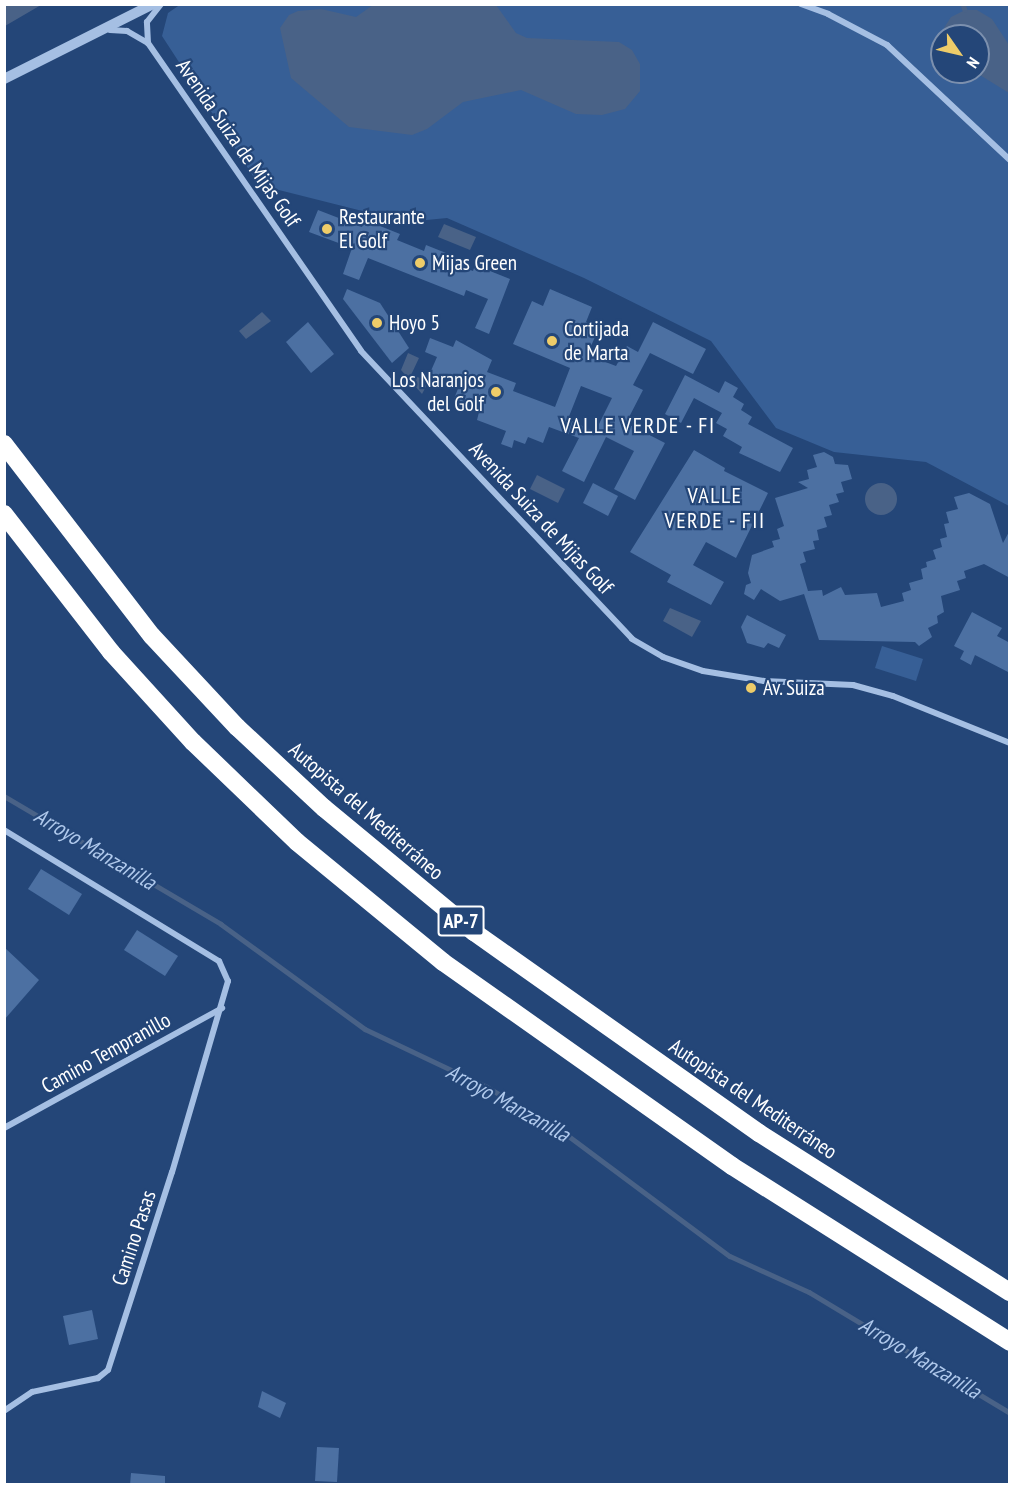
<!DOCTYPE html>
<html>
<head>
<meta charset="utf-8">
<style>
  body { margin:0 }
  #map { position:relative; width:1014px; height:1489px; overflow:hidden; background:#244678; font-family:"PT Sans Narrow",sans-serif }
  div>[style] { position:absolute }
  .green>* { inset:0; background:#375f96 }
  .water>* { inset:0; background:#496287 }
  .round { border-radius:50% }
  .stream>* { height:4.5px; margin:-2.25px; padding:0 2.25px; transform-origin:2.25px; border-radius:2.25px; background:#496287 }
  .building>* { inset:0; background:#4c70a2 }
  .minor>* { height:6px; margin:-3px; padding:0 3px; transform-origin:3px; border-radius:3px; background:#a5bfe3 }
  .tertiary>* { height:10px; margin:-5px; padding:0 5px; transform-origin:5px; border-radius:5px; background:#a5bfe3 }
  .motorway>* { height:18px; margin:-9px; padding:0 9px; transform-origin:9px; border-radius:9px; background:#fff }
  .dots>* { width:16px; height:16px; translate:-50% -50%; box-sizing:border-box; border:3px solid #244678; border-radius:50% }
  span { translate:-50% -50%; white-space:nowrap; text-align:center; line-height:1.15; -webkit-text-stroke:4.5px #244678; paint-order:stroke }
  .shield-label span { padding:2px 4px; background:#244678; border:2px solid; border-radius:4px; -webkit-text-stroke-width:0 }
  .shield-label { font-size:20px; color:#fff; font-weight:700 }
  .street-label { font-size:21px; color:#fff }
  .poi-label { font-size:21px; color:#fff }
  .left { translate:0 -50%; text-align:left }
  .right { translate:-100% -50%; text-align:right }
  .neighbourhood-label { font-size:22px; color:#fff; letter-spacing:1.5px }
  .water-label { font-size:22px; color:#b0c9ec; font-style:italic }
  .frame { position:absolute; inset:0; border:6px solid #fff; pointer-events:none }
  .north { position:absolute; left:930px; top:24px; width:60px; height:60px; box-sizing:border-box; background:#244678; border:2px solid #7c90ae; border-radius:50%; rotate:124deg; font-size:16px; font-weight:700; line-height:24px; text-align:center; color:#fff }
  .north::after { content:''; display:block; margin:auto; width:21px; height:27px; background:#eecc69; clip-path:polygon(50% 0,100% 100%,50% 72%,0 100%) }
</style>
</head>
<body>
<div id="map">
  <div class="green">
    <div style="clip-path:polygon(evenodd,181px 4px,1009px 5px,1009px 506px,926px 462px,834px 452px,776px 428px,711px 341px,584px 278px,447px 218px,406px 222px,259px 185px,162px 36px,168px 13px,181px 4px,942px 36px,978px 36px,978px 72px,942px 72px,942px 36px)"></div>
    <div style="clip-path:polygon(882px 646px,923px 659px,916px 681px,875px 668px)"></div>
  </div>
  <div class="water">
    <div style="clip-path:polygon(5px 4px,41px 4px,41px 5px,5px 26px)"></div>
    <div style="clip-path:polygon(373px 5px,496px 5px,516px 33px,527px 38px,619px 42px,632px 50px,640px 64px,640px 91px,625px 109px,602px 115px,576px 114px,521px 90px,463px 102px,427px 129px,412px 135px,349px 127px,291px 78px,280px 28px,289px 15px,298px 11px,321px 9px,356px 17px)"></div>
    <div style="clip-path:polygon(965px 10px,977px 10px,992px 19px,1009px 45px,1009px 93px,975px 72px,978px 36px,946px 36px,944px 28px,951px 17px)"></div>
    <div style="clip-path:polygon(444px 224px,476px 237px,470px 250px,438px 237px)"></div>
    <div style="clip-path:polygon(262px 312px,271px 321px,246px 339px,239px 331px)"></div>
    <div style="clip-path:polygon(408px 353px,419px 358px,411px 375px,429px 381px,422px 394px,401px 370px)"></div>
    <div style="clip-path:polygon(537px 475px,565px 489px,558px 503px,530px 489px)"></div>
    <div class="round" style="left:865px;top:483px;width:32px;height:32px"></div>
    <div style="clip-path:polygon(670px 608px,701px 621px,692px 637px,663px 621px)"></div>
  </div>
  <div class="stream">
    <div style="left:963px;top:4px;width:6px;rotate:72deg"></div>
    <div style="left:4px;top:796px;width:252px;rotate:30.5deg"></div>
    <div style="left:221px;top:924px;width:178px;rotate:36.1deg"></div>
    <div style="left:365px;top:1029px;width:135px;rotate:25.4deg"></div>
    <div style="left:487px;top:1087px;width:87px;rotate:30.4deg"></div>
    <div style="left:562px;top:1131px;width:209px;rotate:36.7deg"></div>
    <div style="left:730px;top:1256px;width:87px;rotate:24.5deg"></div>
    <div style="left:809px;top:1292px;width:235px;rotate:31deg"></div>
  </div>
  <div class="building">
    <div style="clip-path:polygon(318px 210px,362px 227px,365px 220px,400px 234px,397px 240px,424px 251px,426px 245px,451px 255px,448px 262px,473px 271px,475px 265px,510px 279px,489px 334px,475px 328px,488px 299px,466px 290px,464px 296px,368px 258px,359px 280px,343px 274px,352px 248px,309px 232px)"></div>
    <div style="clip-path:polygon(347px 289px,380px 303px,409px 348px,392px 363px,343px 299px)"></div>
    <div style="clip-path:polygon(evenodd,550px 289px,592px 307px,586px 322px,599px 328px,587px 355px,616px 366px,627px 346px,638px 352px,653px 322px,706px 349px,693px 374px,650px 353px,633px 385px,643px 390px,626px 423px,665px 443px,635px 500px,614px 489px,634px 451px,606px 437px,584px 482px,562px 471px,579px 438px,549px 427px,543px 443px,528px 437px,525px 444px,514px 440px,512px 448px,501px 444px,506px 431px,477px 420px,480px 408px,454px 399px,459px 386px,456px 383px,430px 373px,437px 357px,425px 352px,430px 338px,453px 347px,456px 340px,492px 360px,487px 372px,516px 383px,513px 391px,555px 407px,570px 368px,513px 344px,532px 301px,543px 306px,550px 289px,581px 386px,612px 398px,595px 432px,568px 419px,581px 386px)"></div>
    <div style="clip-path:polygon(308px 322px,334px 354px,311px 373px,286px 342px)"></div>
    <div style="clip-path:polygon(685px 375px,719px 393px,725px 381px,738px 388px,733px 397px,744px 404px,741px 410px,752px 417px,748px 424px,793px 448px,780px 472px,739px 453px,742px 447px,723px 436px,727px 429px,716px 423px,722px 413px,694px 398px,681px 423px,665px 414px)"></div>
    <div style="clip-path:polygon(694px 450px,725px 468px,724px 471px,768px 493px,736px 558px,706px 542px,693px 565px,724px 582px,711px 605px,667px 582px,671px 575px,630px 552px)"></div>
    <div style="clip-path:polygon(824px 452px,833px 457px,835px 464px,848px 465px,852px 479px,841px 482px,844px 492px,836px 494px,839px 502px,829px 505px,832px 515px,824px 517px,827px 527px,817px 530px,819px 540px,813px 541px,815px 549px,803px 552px,806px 562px,800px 564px,808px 591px,822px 590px,823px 596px,841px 587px,845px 595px,877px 593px,881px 607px,904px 601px,902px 593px,911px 590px,909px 583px,923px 579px,921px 569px,927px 567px,926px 562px,936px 559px,933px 550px,942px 547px,940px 539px,947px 537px,944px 524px,949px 523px,946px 512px,958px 509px,954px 497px,969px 493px,990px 504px,1003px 543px,1010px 530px,1010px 578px,984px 564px,964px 571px,966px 578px,957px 581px,960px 590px,941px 596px,944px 612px,937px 616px,938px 623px,928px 628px,932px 637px,919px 646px,915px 642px,819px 640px,804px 594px,780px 601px,761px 589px,754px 600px,744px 594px,746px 585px,751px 583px,748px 573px,752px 555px,774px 547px,772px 541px,780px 539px,777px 529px,784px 526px,775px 498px,808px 488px,798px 482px,809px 479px,807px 470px,817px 467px,813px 455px)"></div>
    <div style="clip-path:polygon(593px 483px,618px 496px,608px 516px,583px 503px)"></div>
    <div style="clip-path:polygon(972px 612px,1002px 628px,997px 636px,1010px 643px,1010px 673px,975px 655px,971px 665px,960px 659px,964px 651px,954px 646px)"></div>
    <div style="clip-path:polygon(747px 615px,786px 635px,779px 648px,768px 643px,764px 648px,747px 643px,741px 627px)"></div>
    <div style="clip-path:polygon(41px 869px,82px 894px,69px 915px,28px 889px)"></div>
    <div style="clip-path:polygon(137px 930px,178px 956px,165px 976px,124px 950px)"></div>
    <div style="clip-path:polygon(4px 947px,39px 980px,4px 1020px)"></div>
    <div style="clip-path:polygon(92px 1310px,98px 1339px,69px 1345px,63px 1316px)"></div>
    <div style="clip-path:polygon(262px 1391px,286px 1403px,280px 1418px,258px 1407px)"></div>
    <div style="clip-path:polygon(317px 1447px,339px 1448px,337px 1482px,315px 1481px)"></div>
    <div style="clip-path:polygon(131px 1473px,165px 1476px,165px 1485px,130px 1485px)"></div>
  </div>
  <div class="minor">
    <div style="left:801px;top:4px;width:29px;rotate:20deg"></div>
    <div style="left:828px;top:14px;width:67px;rotate:27.7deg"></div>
    <div style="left:887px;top:45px;width:168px;rotate:43.1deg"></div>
    <div style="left:110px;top:30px;width:17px;rotate:3deg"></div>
    <div style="left:127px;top:31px;width:24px;rotate:30deg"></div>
    <div style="left:148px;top:43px;width:374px;rotate:55.3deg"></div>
    <div style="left:361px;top:351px;width:395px;rotate:46.7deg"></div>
    <div style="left:632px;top:639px;width:36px;rotate:30deg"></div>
    <div style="left:663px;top:657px;width:42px;rotate:19.3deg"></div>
    <div style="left:703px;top:671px;width:62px;rotate:9.3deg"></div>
    <div style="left:764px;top:681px;width:89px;rotate:2.6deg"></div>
    <div style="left:853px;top:685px;width:41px;rotate:15.4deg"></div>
    <div style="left:893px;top:696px;width:126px;rotate:21.9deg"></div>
    <div style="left:148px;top:43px;width:21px;rotate:-93deg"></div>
    <div style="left:147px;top:22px;width:23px;rotate:-52deg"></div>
    <div style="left:4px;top:830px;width:252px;rotate:31.4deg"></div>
    <div style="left:219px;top:961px;width:22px;rotate:66deg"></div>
    <div style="left:228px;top:981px;width:199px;rotate:106.3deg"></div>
    <div style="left:172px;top:1172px;width:208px;rotate:107.9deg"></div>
    <div style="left:108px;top:1370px;width:13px;rotate:141deg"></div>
    <div style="left:98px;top:1378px;width:67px;rotate:168deg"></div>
    <div style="left:32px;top:1392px;width:34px;rotate:146deg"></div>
    <div style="left:4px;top:1128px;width:249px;rotate:-28.8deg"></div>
  </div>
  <div class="tertiary">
    <div style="left:4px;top:79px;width:167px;rotate:-26.7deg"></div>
  </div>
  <div class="motorway">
    <div style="left:4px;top:444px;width:242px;rotate:52.4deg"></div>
    <div style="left:152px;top:636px;width:125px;rotate:47deg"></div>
    <div style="left:237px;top:727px;width:119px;rotate:43deg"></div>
    <div style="left:324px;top:808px;width:195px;rotate:39.6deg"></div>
    <div style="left:474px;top:932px;width:349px;rotate:35.2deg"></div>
    <div style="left:759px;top:1133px;width:297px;rotate:32.4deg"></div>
    <div style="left:4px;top:514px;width:175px;rotate:52.2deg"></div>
    <div style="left:111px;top:652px;width:122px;rotate:47.7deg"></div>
    <div style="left:193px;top:742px;width:144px;rotate:43.9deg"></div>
    <div style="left:297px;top:842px;width:189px;rotate:39.4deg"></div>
    <div style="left:443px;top:962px;width:354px;rotate:35.2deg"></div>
    <div style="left:732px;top:1166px;width:329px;rotate:32.3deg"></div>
  </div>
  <div class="dots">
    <div style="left:327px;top:229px;background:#eecc69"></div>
    <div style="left:420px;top:263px;background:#eecc69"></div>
    <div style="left:377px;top:323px;background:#eecc69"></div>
    <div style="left:552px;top:341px;background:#eecc69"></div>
    <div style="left:496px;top:392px;background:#eecc69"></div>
    <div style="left:751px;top:688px;background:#eecc69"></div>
  </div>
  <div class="shield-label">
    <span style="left:461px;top:921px">AP-7</span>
  </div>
  <div class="street-label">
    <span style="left:238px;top:143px;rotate:55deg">Avenida Suiza de Mijas Golf</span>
    <span style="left:541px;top:518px;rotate:47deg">Avenida Suiza de Mijas Golf</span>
    <span style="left:366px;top:811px;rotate:41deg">Autopista del Mediterráneo</span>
    <span style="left:106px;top:1053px;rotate:-29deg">Camino Tempranillo</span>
    <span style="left:753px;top:1099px;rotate:34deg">Autopista del Mediterráneo</span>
    <span style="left:134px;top:1238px;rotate:-72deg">Camino Pasas</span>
  </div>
  <div class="poi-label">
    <span class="left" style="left:339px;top:229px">Restaurante<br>El Golf</span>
    <span class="left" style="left:432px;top:263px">Mijas Green</span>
    <span class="left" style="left:389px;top:323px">Hoyo 5</span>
    <span class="left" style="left:564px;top:341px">Cortijada<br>de Marta</span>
    <span class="right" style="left:484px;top:392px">Los Naranjos<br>del Golf</span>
    <span class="left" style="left:763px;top:688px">Av. Suiza</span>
  </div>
  <div class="neighbourhood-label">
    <span style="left:638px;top:426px">VALLE VERDE - FI</span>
    <span style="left:715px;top:508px">VALLE<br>VERDE - FII</span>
  </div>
  <div class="water-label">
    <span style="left:95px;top:849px;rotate:31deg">Arroyo Manzanilla</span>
    <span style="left:508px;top:1103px;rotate:29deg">Arroyo Manzanilla</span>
    <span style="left:920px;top:1358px;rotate:31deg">Arroyo Manzanilla</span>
  </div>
  <div class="frame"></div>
  <div class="north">N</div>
</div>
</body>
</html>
